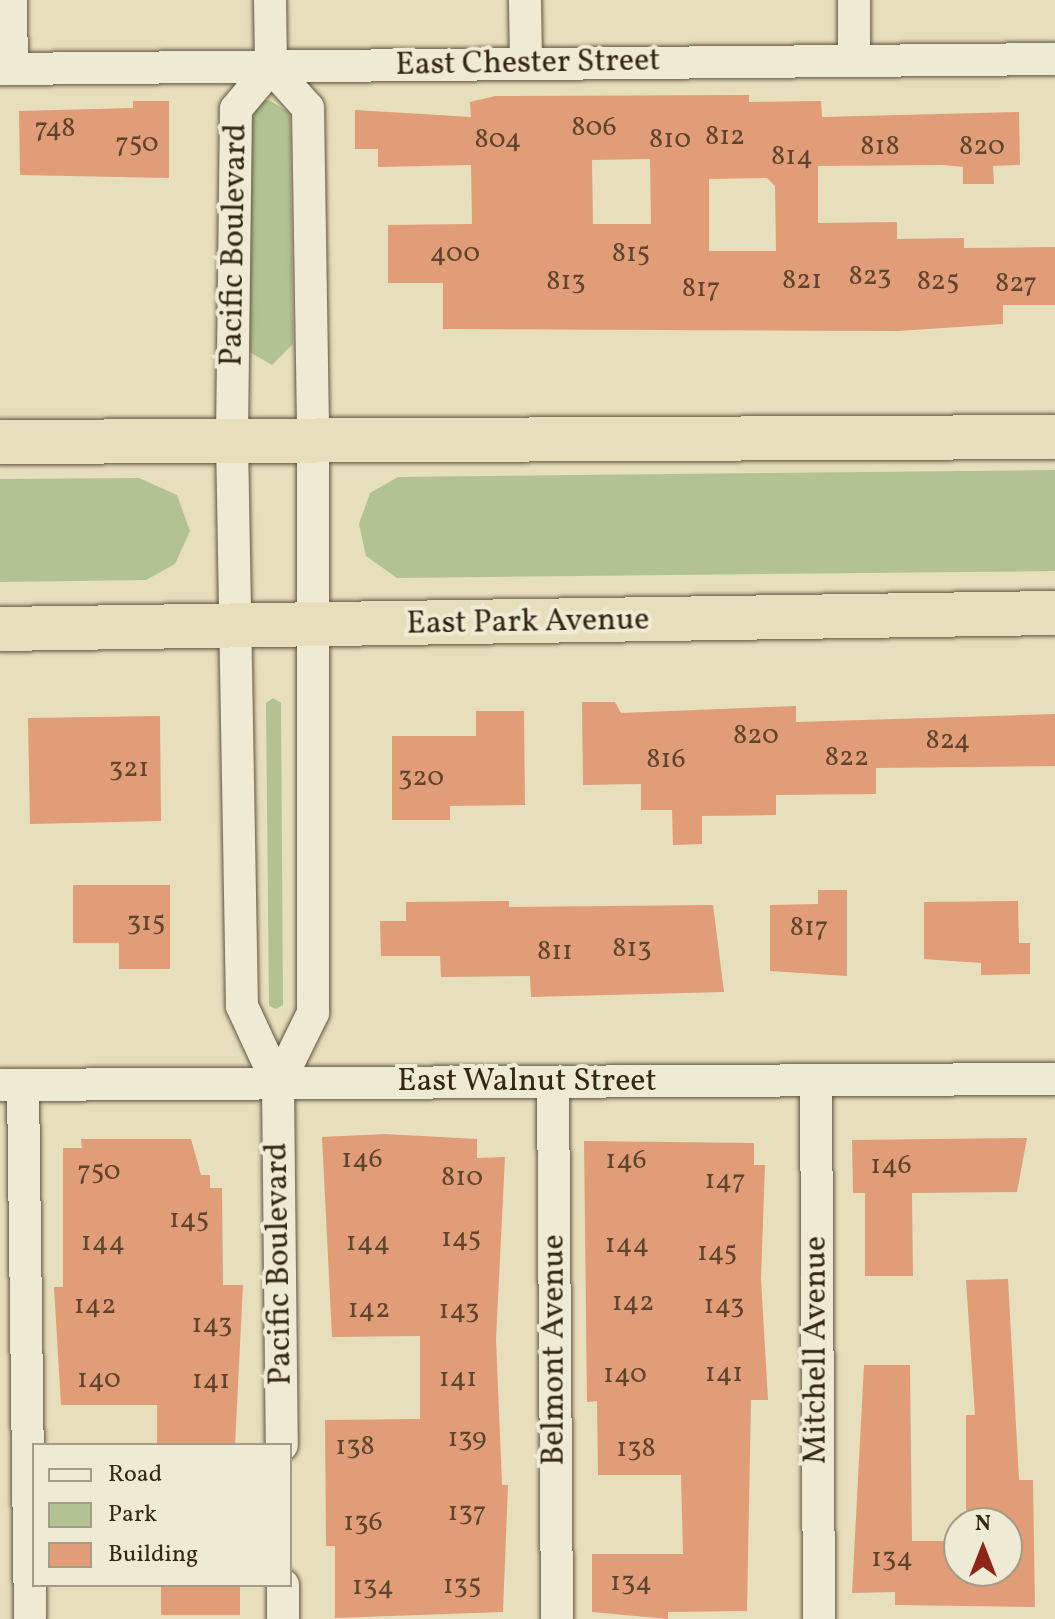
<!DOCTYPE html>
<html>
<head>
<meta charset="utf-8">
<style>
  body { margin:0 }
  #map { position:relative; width:1055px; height:1619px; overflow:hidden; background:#e7debc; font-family:Vollkorn,serif }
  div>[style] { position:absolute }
  .green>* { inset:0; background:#b2c293 }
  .building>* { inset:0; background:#e09d78 }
  .roads { filter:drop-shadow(0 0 2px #615540) drop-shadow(0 0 2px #615540) }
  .street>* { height:32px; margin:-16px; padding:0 16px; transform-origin:16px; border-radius:16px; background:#efead3 }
  .highway>* { height:44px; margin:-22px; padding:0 22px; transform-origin:22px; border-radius:22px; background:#e7debc }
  span { translate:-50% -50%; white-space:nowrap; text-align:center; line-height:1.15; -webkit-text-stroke:8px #efead3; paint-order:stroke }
  .number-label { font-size:28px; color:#5f442e }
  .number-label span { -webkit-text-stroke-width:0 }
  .street-label { font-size:32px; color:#342716 }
  .legend { position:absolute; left:32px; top:1443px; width:260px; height:144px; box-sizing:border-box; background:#efead3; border:2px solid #a49c87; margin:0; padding:10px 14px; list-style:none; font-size:24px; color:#342716 }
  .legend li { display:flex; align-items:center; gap:16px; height:40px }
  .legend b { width:40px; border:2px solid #a49c87 }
  .north { position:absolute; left:943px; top:1507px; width:80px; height:80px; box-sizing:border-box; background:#efead3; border:2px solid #a49c87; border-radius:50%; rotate:0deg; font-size:22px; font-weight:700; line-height:32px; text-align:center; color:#342716 }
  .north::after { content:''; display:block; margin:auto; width:28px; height:36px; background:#8f2418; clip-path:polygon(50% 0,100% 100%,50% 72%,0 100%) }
</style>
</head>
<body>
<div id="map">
  <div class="green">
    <div style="clip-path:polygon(269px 100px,290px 113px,293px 344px,272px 365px,246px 350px,246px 117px,254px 103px)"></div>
    <div style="clip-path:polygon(1055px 470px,1055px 571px,397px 578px,366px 556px,359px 524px,370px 493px,398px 477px)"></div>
    <div style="clip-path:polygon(139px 478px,177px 495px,190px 531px,175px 564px,146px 580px,0 582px,0 479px)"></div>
    <div style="clip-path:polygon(273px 698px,281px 703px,283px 1005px,276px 1009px,269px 1006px,266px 703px)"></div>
  </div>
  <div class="building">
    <div style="clip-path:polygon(evenodd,749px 95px,749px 102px,821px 101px,822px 117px,1019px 112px,1020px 165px,993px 166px,994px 184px,963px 184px,963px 167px,944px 165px,818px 166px,818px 223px,897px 222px,897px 239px,964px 238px,964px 248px,1055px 247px,1055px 305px,1003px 305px,1003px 324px,898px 331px,443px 329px,443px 283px,388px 283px,388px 225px,472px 224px,471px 165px,378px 167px,378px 149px,355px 149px,355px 110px,471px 117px,470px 102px,495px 96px,749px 95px,650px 159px,651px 224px,593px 224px,592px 160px,650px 159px,749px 95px,767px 178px,775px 186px,776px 251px,709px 251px,709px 179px,767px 178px)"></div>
    <div style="clip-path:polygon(133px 101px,169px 101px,169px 178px,20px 175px,19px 111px,133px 108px)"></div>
    <div style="clip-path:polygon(582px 702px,615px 702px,621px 713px,796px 706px,796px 722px,1055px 714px,1055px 766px,876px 768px,876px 794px,776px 795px,776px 815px,702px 816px,702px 844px,673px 845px,672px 810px,641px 810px,641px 784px,583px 785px)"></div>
    <div style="clip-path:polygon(476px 711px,524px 711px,525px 805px,450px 806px,450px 820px,392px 820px,392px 736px,476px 736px)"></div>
    <div style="clip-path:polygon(160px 716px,161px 821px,30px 824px,28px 718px)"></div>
    <div style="clip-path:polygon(73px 885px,170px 885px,170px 969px,119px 969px,119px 943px,73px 943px)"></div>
    <div style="clip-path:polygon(818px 890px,847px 890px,847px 976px,770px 971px,770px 905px,818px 904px)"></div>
    <div style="clip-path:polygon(509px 901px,509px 907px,713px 905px,724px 992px,531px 997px,530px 976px,441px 977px,440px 956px,381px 956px,380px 921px,406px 921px,406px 902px)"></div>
    <div style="clip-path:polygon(1018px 901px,1019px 943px,1030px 943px,1030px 974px,981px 975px,981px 963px,924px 959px,924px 902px)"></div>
    <div style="clip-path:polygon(385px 1134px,477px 1139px,477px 1158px,505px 1157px,496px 1339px,502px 1485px,508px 1485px,503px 1612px,335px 1618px,335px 1546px,326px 1546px,325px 1420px,420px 1419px,420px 1336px,332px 1337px,322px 1137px)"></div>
    <div style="clip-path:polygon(1027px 1138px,1017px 1192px,912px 1193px,913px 1276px,865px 1276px,865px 1193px,853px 1193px,852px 1140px)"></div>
    <div style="clip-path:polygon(81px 1139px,191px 1139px,201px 1175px,210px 1175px,210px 1188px,222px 1188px,223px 1285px,243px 1285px,235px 1445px,157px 1445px,157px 1405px,61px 1405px,54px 1287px,63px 1287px,63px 1148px,82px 1148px)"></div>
    <div style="clip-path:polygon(584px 1141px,754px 1143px,754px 1165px,765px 1165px,761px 1279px,768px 1400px,751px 1400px,747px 1611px,668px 1612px,668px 1619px,592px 1612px,592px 1554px,683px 1554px,681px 1475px,598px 1475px,597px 1401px,587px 1402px)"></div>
    <div style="clip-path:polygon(1008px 1279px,1019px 1480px,1033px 1480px,1035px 1607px,895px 1605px,895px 1592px,852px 1593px,864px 1365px,910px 1365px,912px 1541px,959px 1541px,959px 1571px,1007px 1571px,1007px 1523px,966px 1523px,966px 1415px,975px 1415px,966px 1280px)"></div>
    <div style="clip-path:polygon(161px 1585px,240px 1585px,240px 1615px,161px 1615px)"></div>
  </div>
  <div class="roads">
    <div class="street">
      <div style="left:11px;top:0;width:69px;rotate:89.2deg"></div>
      <div style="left:270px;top:0;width:67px;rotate:89.1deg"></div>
      <div style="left:525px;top:0;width:64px;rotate:89.1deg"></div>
      <div style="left:854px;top:0;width:60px;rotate:90deg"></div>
      <div style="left:271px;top:67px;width:55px;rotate:129.8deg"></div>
      <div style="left:236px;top:109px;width:331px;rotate:90.7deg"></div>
      <div style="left:232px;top:440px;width:566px;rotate:88.99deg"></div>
      <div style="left:242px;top:1006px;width:86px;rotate:65.2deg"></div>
      <div style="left:278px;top:1084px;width:361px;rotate:89.4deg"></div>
      <div style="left:271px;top:67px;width:55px;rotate:47.9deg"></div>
      <div style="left:308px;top:108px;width:331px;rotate:89.1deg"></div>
      <div style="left:313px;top:439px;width:574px;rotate:90deg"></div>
      <div style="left:313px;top:1013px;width:79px;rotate:116.2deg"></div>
      <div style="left:0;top:69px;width:1055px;rotate:-0.54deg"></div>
      <div style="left:816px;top:1080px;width:539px;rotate:89.68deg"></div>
      <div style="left:553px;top:1082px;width:537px;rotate:89.57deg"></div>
      <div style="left:0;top:1085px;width:1055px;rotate:-0.33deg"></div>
      <div style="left:23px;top:1085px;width:534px;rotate:89.25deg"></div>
      <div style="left:283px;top:1585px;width:34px;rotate:90deg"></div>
    </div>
    <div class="highway">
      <div style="left:0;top:442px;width:1055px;rotate:-0.27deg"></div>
      <div style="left:0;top:629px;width:1055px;rotate:-0.87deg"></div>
    </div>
  </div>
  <div class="number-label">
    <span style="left:594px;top:128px">806</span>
    <span style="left:55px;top:129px">748</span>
    <span style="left:725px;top:137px">812</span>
    <span style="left:498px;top:140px">804</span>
    <span style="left:670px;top:140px">810</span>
    <span style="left:137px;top:144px">750</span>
    <span style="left:880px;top:147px">818</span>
    <span style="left:982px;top:147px">820</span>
    <span style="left:792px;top:157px">814</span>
    <span style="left:455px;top:254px">400</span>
    <span style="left:631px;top:254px">815</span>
    <span style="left:870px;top:277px">823</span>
    <span style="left:802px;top:281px">821</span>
    <span style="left:566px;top:282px">813</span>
    <span style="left:938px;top:282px">825</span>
    <span style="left:1016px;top:284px">827</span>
    <span style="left:701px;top:289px">817</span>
    <span style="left:756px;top:736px">820</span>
    <span style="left:948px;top:741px">824</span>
    <span style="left:847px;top:758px">822</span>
    <span style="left:666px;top:760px">816</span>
    <span style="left:129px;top:769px">321</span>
    <span style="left:421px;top:778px">320</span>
    <span style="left:146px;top:923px">315</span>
    <span style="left:809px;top:928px">817</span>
    <span style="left:632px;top:949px">813</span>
    <span style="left:555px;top:952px">811</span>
    <span style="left:362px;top:1160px">146</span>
    <span style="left:626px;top:1161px">146</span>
    <span style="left:891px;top:1166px">146</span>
    <span style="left:99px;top:1172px">750</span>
    <span style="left:462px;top:1178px">810</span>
    <span style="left:725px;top:1181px">147</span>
    <span style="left:189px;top:1220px">145</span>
    <span style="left:461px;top:1239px">145</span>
    <span style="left:103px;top:1243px">144</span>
    <span style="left:368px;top:1243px">144</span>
    <span style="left:627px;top:1245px">144</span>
    <span style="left:717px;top:1253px">145</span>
    <span style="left:633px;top:1303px">142</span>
    <span style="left:95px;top:1306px">142</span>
    <span style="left:724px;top:1306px">143</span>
    <span style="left:369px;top:1310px">142</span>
    <span style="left:459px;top:1311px">143</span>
    <span style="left:212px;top:1325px">143</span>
    <span style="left:724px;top:1374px">141</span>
    <span style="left:625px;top:1375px">140</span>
    <span style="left:458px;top:1379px">141</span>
    <span style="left:99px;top:1380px">140</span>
    <span style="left:211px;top:1381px">141</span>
    <span style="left:467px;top:1439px">139</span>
    <span style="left:355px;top:1447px">138</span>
    <span style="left:636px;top:1449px">138</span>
    <span style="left:467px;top:1513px">137</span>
    <span style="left:363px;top:1523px">136</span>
    <span style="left:892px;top:1559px">134</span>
    <span style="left:631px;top:1583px">134</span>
    <span style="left:462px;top:1586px">135</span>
    <span style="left:373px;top:1587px">134</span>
  </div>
  <div class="street-label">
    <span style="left:528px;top:64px;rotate:-1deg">East Chester Street</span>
    <span style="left:235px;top:245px;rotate:-89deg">Pacific Boulevard</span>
    <span style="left:528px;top:623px;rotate:-1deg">East Park Avenue</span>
    <span style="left:527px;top:1082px">East Walnut Street</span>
    <span style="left:280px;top:1264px;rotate:-91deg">Pacific Boulevard</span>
    <span style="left:555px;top:1350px;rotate:-90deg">Belmont Avenue</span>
    <span style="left:817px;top:1350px;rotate:-90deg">Mitchell Avenue</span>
  </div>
  <ul class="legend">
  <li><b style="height:10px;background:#efead3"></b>Road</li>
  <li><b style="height:22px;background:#b2c293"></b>Park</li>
  <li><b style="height:22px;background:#e09d78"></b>Building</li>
  </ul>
  <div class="north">N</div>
</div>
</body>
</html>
